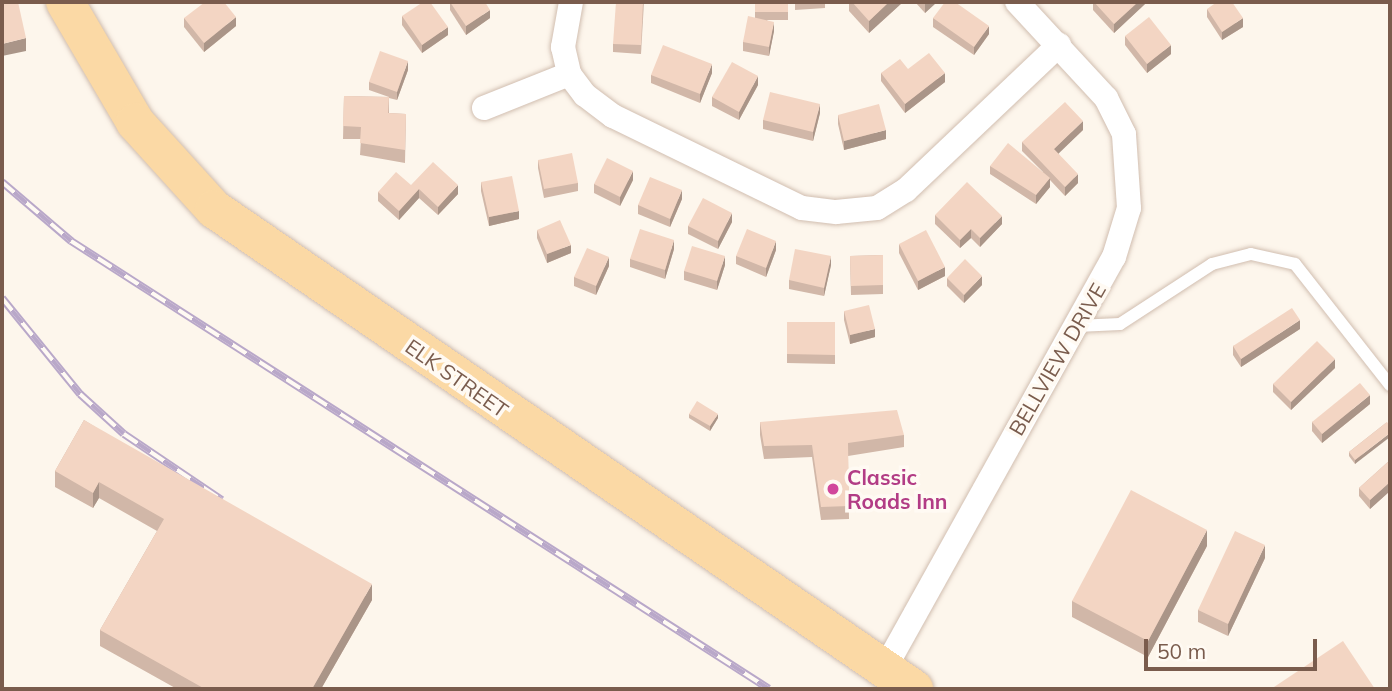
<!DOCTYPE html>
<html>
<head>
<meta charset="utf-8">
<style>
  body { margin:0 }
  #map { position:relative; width:1392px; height:691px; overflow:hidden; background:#fdf6ec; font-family:Mulish,sans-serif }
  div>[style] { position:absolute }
  .roads { filter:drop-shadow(0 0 2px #d1beb0) drop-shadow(0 0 2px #d1beb0) }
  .service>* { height:12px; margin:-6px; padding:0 6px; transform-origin:6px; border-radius:6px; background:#fff }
  .minor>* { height:24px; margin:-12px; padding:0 12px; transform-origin:12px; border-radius:12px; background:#fff }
  .primary>* { height:38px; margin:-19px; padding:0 19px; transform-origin:19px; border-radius:19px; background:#fbd9a5 }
  .rail>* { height:8px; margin-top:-4px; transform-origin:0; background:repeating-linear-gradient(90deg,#fffaf3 0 16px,#b9a8c9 0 32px); box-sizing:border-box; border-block:2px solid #b9a8c9 }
  .wall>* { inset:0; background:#d1b7a8 }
  .shaded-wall>* { inset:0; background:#aa9588 }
  .building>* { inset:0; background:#f3d5c3 }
  .dots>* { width:19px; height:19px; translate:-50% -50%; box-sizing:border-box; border:4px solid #fffaf3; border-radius:50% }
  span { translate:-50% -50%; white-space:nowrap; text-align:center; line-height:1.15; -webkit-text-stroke:7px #fffaf3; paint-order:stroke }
  .street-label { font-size:21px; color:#7a5c4d }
  .hotel-label { font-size:21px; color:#b23c85; font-weight:700 }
  .left { translate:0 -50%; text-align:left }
  .frame { position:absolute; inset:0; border:4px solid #7a5c4d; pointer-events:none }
  .scale { position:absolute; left:1144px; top:639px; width:173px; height:32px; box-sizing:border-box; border:4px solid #7a5c4d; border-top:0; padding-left:9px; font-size:21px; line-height:24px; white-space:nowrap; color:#7a5c4d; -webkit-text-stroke:5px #fffaf3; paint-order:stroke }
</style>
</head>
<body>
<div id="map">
  <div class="roads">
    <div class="service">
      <div style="left:1077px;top:326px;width:43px;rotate:-2.7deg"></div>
      <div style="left:1120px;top:324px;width:110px;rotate:-33.1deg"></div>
      <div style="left:1212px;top:264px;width:40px;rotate:-14.4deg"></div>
      <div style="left:1251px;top:254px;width:45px;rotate:12.8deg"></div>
      <div style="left:1295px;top:264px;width:154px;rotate:51.9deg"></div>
    </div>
    <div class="minor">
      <div style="left:571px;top:2px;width:46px;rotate:100.1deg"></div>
      <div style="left:563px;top:47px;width:28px;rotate:77deg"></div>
      <div style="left:569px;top:74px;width:26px;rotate:53deg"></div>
      <div style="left:585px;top:95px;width:35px;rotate:37deg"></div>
      <div style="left:613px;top:116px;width:210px;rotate:26deg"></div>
      <div style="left:802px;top:208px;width:34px;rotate:7deg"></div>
      <div style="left:836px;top:212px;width:41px;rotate:-5.6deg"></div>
      <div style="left:877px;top:208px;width:34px;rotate:-32deg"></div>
      <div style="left:906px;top:190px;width:211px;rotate:-43.5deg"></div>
      <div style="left:484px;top:108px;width:92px;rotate:-21.8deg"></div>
      <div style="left:885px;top:668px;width:470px;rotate:-60.9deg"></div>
      <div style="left:1114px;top:257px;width:51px;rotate:-73deg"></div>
      <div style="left:1129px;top:208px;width:74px;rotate:-93.9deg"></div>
      <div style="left:1124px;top:134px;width:40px;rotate:-116.6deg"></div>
      <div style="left:1106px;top:98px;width:131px;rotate:-132.8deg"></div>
    </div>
    <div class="primary">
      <div style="left:65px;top:2px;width:139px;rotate:59.7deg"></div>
      <div style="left:135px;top:122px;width:118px;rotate:47.8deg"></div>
      <div style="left:214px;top:209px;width:849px;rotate:34.44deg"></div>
    </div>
  </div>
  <div class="rail">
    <div style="left:2px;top:182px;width:91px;rotate:40.5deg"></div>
    <div style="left:71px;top:241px;width:829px;rotate:32.69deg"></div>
    <div style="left:2px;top:298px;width:124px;rotate:50.9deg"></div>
    <div style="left:80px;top:394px;width:59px;rotate:42.3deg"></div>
    <div style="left:124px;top:434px;width:118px;rotate:34deg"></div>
  </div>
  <div class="wall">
    <div style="clip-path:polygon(450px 2px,490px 18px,466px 35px,450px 10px)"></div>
    <div style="clip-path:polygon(644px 2px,641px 54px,613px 52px,613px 44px)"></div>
    <div style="clip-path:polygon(755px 2px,788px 2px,788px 20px,767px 20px,774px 31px,769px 56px,743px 51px,743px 42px,755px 18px)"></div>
    <div style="clip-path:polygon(795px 2px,825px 2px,825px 8px,795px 10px)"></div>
    <div style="clip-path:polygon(849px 2px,903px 2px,869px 33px,849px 11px)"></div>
    <div style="clip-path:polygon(915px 2px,937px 2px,925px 13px)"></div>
    <div style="clip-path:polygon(1093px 2px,1145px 2px,1145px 4px,1114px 33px,1093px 10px)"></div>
    <div style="clip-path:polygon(1207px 9px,1243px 27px,1222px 40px,1207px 17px)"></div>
    <div style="clip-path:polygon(402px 16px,448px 35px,422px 53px,402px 25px)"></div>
    <div style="clip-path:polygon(184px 18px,236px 26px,204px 52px,184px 27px)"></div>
    <div style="clip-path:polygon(933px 18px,989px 34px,974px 55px,933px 27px)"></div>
    <div style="clip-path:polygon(1125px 36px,1171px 54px,1147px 73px,1125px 45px)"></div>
    <div style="clip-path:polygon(908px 69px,945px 82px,905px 113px,881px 81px,881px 73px)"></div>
    <div style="clip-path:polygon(408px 70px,397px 100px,389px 98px,389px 113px,406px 114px,405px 163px,360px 155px,361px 139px,343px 139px,344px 96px,389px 97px,369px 90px,369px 82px)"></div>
    <div style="clip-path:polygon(712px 73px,700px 103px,651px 83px,651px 75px)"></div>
    <div style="clip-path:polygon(758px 85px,739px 120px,712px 106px,712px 97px)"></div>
    <div style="clip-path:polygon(820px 113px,813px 141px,763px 129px,763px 120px)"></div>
    <div style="clip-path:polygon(838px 115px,886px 139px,844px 150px,838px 124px)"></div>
    <div style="clip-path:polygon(1083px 130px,1058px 153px,1078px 183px,1065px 196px,1050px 180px,1050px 187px,1036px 204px,990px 174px,990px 166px,1043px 172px,1022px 151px,1022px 142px)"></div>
    <div style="clip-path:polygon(538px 160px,578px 183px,578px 191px,544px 198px,538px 168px)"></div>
    <div style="clip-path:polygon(633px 180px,620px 206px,594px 193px,594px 184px)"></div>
    <div style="clip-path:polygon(481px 182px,519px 219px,489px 226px,481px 191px)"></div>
    <div style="clip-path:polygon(411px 185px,458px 194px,438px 215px,419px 198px,399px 220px,378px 201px,378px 192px)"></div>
    <div style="clip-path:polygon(682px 199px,670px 227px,638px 214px,638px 205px)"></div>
    <div style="clip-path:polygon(935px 215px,1002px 224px,980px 247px,971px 238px,960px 248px,935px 224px)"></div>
    <div style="clip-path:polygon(732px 222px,718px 249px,688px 234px,688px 226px)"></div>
    <div style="clip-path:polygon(537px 230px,571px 253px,547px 263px,537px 238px)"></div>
    <div style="clip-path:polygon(899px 244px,945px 276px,918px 290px,899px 253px)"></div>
    <div style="clip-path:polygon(674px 249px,665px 279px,630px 267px,630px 259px)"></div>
    <div style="clip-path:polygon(776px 250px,766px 277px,736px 264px,736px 256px)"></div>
    <div style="clip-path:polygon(883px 255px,883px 294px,851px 295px,850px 256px)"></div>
    <div style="clip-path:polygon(725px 265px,717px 290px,684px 280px,684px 271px)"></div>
    <div style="clip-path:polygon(831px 265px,824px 296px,789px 289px,789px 280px)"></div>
    <div style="clip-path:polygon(609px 266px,596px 295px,574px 286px,574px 277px)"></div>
    <div style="clip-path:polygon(947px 278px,982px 285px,964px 303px,947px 286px)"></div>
    <div style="clip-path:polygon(844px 311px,875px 337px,850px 344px,844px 320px)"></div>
    <div style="clip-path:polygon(787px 322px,835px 322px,835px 364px,787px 363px)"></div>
    <div style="clip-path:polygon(1300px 329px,1241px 367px,1233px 355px,1233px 346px)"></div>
    <div style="clip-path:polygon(1335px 368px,1291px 410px,1273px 392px,1273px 384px)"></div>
    <div style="clip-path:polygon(1370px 404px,1322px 443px,1312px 431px,1312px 422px)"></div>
    <div style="clip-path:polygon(689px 414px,718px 418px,710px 431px,689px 418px)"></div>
    <div style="clip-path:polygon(84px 420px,372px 600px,321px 689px,177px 689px,100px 646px,100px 630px,157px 531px,99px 498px,93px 508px,55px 487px,55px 471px)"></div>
    <div style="clip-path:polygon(760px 422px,904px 435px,904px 447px,848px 456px,849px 519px,821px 520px,812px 457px,764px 459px,760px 435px)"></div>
    <div style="clip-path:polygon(1387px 422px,1355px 464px,1349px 456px,1349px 452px)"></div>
    <div style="clip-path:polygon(1390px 460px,1390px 491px,1370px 509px,1359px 496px,1359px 488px)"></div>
    <div style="clip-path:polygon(1390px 515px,1390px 529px,1388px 526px,1388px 517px)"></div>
    <div style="clip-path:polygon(1207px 546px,1148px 657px,1072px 617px,1072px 601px)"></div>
    <div style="clip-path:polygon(1265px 558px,1228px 636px,1198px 622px,1198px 610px)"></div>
  </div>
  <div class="shaded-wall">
    <div style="clip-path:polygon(889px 2px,903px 2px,869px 33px,869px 21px)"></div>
    <div style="clip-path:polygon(925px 2px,937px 2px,925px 13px)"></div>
    <div style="clip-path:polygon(1138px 2px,1145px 2px,1145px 4px,1114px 33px,1114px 24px)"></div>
    <div style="clip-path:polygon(490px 10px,490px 18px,466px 35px,466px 26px)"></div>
    <div style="clip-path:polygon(236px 17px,236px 26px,204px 52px,204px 43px)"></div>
    <div style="clip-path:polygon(1243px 18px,1243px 27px,1222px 40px,1222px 32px)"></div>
    <div style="clip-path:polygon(774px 22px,774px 31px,769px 56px,769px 47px)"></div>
    <div style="clip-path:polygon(989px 26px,989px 34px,974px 55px,974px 47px)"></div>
    <div style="clip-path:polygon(448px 27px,448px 35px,422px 53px,422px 45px)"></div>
    <div style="clip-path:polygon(26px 38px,26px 51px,2px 56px,2px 44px)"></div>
    <div style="clip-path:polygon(1171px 45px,1171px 54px,1147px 73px,1147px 64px)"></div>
    <div style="clip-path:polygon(408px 61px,408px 70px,397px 100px,397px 92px)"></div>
    <div style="clip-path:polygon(712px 64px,712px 73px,700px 103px,700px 94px)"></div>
    <div style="clip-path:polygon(945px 73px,945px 82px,905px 113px,905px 104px)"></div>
    <div style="clip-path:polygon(758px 76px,758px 85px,739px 120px,739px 112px)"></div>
    <div style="clip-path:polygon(820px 104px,820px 113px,813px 141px,813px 132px)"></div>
    <div style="clip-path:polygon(1083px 121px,1083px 130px,1054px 158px,1054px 149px)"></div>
    <div style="clip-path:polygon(886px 130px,886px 139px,844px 150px,844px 141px)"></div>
    <div style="clip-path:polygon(633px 171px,633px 180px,620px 206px,620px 197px)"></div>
    <div style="clip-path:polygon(1078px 174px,1078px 183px,1065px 196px,1065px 187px)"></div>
    <div style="clip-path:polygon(1050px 178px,1050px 187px,1036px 204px,1036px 195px)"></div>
    <div style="clip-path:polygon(458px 185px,458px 194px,438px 215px,438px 207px)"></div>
    <div style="clip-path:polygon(419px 189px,419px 198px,399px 220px,399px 211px)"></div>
    <div style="clip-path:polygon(682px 190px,682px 199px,670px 227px,670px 219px)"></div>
    <div style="clip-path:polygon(519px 211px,519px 219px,489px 226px,489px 217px)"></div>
    <div style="clip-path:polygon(732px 213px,732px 222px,718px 249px,718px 241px)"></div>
    <div style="clip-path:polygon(1002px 216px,1002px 224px,980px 247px,980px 238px)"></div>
    <div style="clip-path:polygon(971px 229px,971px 238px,960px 248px,960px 240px)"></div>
    <div style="clip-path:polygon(674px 240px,674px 249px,665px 279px,665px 270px)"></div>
    <div style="clip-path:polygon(776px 241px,776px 250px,766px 277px,766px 268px)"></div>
    <div style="clip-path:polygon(571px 245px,571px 253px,547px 263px,547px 254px)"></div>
    <div style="clip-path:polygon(725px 256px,725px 265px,717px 290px,717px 281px)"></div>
    <div style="clip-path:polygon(831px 256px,831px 265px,824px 296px,824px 288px)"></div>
    <div style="clip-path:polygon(609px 257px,609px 266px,596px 295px,596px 286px)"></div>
    <div style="clip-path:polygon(945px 267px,945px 276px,918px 290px,918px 281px)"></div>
    <div style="clip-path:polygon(982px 276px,982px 285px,964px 303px,964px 295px)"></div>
    <div style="clip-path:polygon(1300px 320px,1300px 329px,1241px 367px,1241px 359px)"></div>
    <div style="clip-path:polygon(875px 329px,875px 337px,850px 344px,850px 335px)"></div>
    <div style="clip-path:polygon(1335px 359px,1335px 368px,1291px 410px,1291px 402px)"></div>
    <div style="clip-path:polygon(1370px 395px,1370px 404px,1322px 443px,1322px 434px)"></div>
    <div style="clip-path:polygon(718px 414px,718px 418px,710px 431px,710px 426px)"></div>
    <div style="clip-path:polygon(1390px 433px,1390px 437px,1355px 464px,1355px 460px)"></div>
    <div style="clip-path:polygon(99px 482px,99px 498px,93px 508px,93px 493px)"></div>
    <div style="clip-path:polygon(1390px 482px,1390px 491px,1370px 509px,1370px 500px)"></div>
    <div style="clip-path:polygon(1207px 530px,1207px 546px,1148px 657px,1148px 641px)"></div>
    <div style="clip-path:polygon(1265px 545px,1265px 558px,1228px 636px,1228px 624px)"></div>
    <div style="clip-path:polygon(372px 584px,372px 600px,321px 689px,312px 689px)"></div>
  </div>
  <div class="building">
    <div style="clip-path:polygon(12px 2px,18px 2px,26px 38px,2px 44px,2px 4px)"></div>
    <div style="clip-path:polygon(205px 2px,224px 2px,236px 17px,204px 43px,184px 18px)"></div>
    <div style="clip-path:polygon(423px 2px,430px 2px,448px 27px,422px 45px,402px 16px)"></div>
    <div style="clip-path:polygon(450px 2px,485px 2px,490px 10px,466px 26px)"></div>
    <div style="clip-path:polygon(616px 2px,643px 2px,641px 45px,613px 44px)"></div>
    <div style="clip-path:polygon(755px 2px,788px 2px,788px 12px,755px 12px)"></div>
    <div style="clip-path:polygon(852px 2px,889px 2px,869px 21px)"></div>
    <div style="clip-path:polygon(945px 2px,955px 2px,989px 26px,974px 47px,933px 18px)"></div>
    <div style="clip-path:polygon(1094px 2px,1138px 2px,1114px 24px)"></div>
    <div style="clip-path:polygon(1217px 2px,1232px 2px,1243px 18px,1222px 32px,1207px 9px)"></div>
    <div style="clip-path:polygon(748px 16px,774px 22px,769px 47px,743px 42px)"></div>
    <div style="clip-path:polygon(1149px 17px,1171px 45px,1147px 64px,1125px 36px)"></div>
    <div style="clip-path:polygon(663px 45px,712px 64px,700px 94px,651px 75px)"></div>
    <div style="clip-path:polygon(380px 51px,408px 61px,397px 92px,369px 82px)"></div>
    <div style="clip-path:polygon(929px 53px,945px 73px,905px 104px,881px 73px,900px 59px,908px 69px)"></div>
    <div style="clip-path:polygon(732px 62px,758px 76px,739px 112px,712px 97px)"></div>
    <div style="clip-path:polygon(770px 92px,820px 104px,813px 132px,763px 120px)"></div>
    <div style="clip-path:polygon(344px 96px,389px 97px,388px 113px,406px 114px,405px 150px,360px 143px,361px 127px,343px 126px)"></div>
    <div style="clip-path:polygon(1065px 102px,1083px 121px,1054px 149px,1078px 174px,1065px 187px,1022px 142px)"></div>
    <div style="clip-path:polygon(879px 104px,886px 130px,844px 141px,838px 115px)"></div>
    <div style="clip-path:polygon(1008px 143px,1050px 178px,1036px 195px,990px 166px)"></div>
    <div style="clip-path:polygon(572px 153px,578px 183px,544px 189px,538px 160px)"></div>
    <div style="clip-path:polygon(607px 158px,633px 171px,620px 197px,594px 184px)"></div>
    <div style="clip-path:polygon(433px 162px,458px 185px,438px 207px,419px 189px,399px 211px,378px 192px,396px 172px,411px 185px)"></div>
    <div style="clip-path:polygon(512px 176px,519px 211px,489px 217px,481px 182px)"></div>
    <div style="clip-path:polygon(650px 177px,682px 190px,670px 219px,638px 205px)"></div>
    <div style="clip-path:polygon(967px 182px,1002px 216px,980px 238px,971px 229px,960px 240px,935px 215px)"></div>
    <div style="clip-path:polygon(703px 198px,732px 213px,718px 241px,688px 226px)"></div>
    <div style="clip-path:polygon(560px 220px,571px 245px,547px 254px,537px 230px)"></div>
    <div style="clip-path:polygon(640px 229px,674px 240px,665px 270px,630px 259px)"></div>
    <div style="clip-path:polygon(747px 229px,776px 241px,766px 268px,736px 256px)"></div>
    <div style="clip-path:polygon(926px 230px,945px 267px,918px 281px,899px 244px)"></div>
    <div style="clip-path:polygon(692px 246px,725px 256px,717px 281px,684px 271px)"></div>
    <div style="clip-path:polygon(587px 248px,609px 257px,596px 286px,574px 277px)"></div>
    <div style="clip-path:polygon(795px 249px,831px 256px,824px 288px,789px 280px)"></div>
    <div style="clip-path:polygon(883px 255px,883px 285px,851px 286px,850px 256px)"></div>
    <div style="clip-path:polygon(965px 259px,982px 276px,964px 295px,947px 278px)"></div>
    <div style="clip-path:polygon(869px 305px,875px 329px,850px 335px,844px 311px)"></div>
    <div style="clip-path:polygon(1292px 308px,1300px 320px,1241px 359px,1233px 346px)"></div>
    <div style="clip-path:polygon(787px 322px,835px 322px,835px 355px,787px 354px)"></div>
    <div style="clip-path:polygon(1317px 341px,1335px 359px,1291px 402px,1273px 384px)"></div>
    <div style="clip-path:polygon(1360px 383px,1370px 395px,1322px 434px,1312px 422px)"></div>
    <div style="clip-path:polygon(697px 401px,718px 414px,710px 426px,689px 414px)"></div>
    <div style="clip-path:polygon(897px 410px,904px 435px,848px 443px,849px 506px,821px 507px,812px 445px,764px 446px,760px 422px)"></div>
    <div style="clip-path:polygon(84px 420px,372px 584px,312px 689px,205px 689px,100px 630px,164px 519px,99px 482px,93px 493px,55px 471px)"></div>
    <div style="clip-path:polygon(1387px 422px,1390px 426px,1390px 433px,1355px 460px,1349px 452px)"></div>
    <div style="clip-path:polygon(1390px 460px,1390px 482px,1370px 500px,1359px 488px)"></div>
    <div style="clip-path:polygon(1131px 490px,1207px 530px,1148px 641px,1072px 601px)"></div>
    <div style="clip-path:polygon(1235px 531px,1265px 545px,1228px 624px,1198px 610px)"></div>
    <div style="clip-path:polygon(1343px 641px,1375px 689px,1271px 689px)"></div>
  </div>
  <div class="dots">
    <div style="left:833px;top:489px;background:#d1479c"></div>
  </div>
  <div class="street-label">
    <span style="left:1057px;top:359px;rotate:-60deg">BELLVIEW DRIVE</span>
    <span style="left:457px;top:378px;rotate:35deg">ELK STREET</span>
  </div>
  <div class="hotel-label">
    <span class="left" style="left:847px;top:489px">Classic<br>Roads Inn</span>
  </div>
  <div class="frame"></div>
  <div class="scale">50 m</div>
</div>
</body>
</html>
